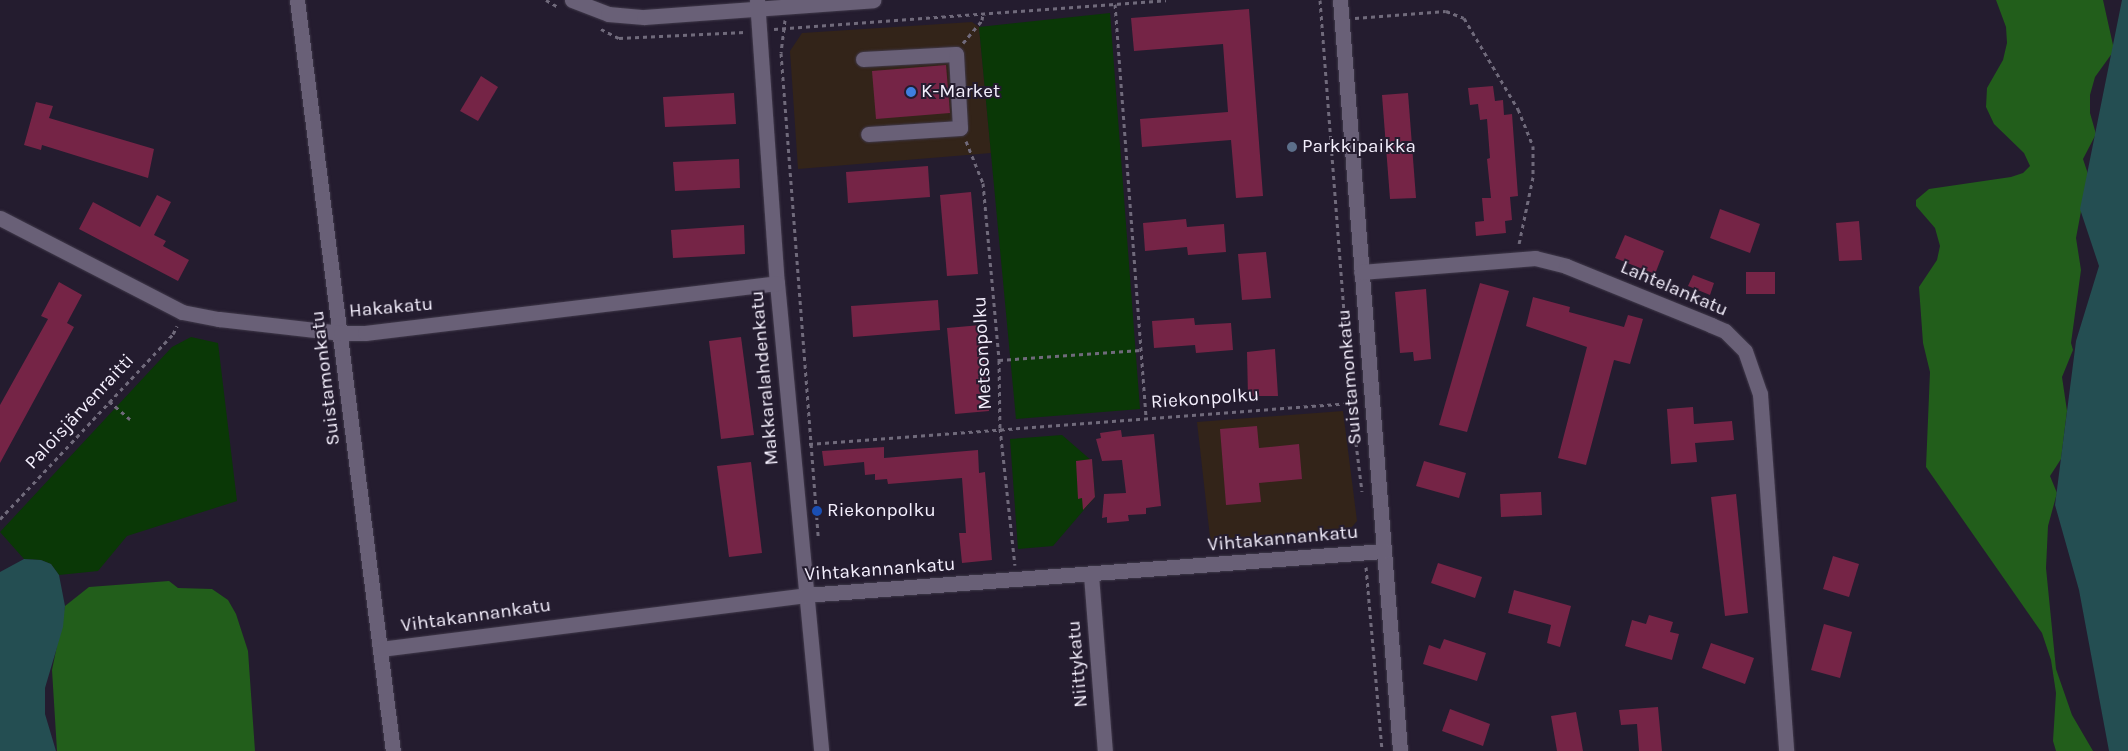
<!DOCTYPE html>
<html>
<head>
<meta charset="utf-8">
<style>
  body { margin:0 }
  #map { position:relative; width:2128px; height:751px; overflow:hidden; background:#241c2f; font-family:Karla,sans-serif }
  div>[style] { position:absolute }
  .commercial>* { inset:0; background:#332419 }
  .green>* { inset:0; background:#0a3806 }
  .forest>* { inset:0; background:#225e1b }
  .water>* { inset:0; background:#244e52 }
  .building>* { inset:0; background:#752446 }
  .path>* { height:3px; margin-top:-1.5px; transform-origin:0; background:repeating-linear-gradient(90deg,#706a7b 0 4px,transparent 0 8px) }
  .roads { filter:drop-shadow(0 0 1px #40394a) drop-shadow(0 0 1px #40394a) }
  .minor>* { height:15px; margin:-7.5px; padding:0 7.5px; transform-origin:7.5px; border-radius:7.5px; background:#696077 }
  .dots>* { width:14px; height:14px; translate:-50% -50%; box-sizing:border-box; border:2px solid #241c2f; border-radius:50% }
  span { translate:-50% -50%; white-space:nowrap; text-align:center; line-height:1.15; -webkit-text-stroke:4px #241c2f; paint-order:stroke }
  .poi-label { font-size:19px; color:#f4effd }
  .left { translate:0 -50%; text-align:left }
  .street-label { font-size:19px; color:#f4effd }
</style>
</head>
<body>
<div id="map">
  <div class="commercial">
    <div style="clip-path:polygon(972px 22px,979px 27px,991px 153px,798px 169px,790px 51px,802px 33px)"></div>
    <div style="clip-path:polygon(1343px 411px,1357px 521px,1346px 534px,1211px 546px,1197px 422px)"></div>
  </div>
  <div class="green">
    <div style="clip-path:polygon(1110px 13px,1140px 409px,1016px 419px,979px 27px)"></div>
    <div style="clip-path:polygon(191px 337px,218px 343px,237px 501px,127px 536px,98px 571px,59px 575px,51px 564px,41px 560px,24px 559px,0 532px,172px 347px)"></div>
    <div style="clip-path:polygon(1062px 435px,1092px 461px,1095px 497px,1053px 546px,1018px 549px,1010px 439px)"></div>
  </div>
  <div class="forest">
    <div style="clip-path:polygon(1996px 0,2103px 0,2113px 45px,2113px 52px,2095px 77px,2090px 95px,2090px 113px,2096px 134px,2083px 159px,2088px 174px,2076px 238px,2081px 270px,2071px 343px,2073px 350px,2062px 377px,2067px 411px,2061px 459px,2050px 476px,2057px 493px,2048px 526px,2046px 568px,2056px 669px,2072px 715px,2093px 751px,2056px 751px,2053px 741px,2056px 693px,2051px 660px,2042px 633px,1926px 467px,1930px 372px,1923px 343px,1919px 287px,1937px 260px,1940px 246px,1935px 228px,1916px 206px,1916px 200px,1929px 189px,2011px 177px,2023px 173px,2030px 166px,2024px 153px,1994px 124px,1986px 107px,1987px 88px,2003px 60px,2007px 43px,2006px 27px)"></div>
    <div style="clip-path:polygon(169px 581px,178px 588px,212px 589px,228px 600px,236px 614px,248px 651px,255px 751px,57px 751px,52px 670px,65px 606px,89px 587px)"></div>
  </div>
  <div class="water">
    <div style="clip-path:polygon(2122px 0,2128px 0,2128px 751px,2109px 751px,2079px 590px,2055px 505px,2076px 341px,2099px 266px,2080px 209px)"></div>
    <div style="clip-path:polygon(24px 559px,41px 560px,51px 564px,59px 575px,65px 606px,63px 627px,45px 688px,45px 714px,56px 751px,0 751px,0 572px)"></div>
  </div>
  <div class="building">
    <div style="clip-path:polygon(1249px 9px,1263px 196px,1236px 198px,1231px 140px,1142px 147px,1140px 119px,1228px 112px,1223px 44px,1134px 51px,1131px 18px)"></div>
    <div style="clip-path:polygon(946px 65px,950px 113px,876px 119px,872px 71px)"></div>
    <div style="clip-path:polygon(481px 76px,498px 87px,478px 121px,460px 111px)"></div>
    <div style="clip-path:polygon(1493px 86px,1495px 101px,1503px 100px,1504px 115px,1512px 114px,1518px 196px,1510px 197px,1512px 220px,1505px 221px,1506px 233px,1476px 236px,1475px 222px,1484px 221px,1482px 198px,1491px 198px,1487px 159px,1490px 158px,1487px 119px,1480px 120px,1478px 104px,1470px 105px,1468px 88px)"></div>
    <div style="clip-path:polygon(734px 93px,736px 124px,665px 127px,663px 97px)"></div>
    <div style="clip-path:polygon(1408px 93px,1416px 198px,1390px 199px,1382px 95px)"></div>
    <div style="clip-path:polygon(36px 102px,53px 106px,49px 118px,154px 149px,148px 178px,42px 145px,41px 150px,24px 145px)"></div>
    <div style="clip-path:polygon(739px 159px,740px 188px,675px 191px,673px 162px)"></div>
    <div style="clip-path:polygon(928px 166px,930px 197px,848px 203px,846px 172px)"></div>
    <div style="clip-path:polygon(971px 192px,978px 274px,947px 276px,940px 195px)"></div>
    <div style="clip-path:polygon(157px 195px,171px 202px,154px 235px,166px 241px,163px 246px,189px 260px,178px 281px,79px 229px,93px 202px,140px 227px)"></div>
    <div style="clip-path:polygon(1720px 209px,1760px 224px,1750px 253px,1710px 238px)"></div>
    <div style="clip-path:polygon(1186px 219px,1187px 227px,1224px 224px,1226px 252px,1188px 255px,1187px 247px,1145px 251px,1143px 223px)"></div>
    <div style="clip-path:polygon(1859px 221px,1862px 260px,1839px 261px,1836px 223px)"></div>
    <div style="clip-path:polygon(744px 225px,745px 254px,673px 258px,671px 230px)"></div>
    <div style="clip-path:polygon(1625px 235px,1664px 251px,1655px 274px,1615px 258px)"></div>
    <div style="clip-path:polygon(1266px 252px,1271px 298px,1242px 300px,1238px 254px)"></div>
    <div style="clip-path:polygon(1746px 272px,1775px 272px,1775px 294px,1746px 294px)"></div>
    <div style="clip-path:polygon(1693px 275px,1714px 283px,1710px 295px,1688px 286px)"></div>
    <div style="clip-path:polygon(59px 282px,82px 295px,67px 323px,74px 327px,0 463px,0 405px,48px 319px,41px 316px)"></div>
    <div style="clip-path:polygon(1480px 283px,1509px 291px,1467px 432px,1439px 425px)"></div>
    <div style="clip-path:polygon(1426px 289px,1431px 359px,1414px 361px,1413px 352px,1400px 353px,1395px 292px)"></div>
    <div style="clip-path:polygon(1533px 297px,1570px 307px,1569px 312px,1624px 327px,1628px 315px,1643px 319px,1630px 364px,1614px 360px,1586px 465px,1558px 458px,1587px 347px,1526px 326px)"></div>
    <div style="clip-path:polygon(938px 300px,940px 330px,853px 337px,851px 306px)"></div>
    <div style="clip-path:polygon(1194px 318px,1195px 325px,1231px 323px,1233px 350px,1196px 353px,1195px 345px,1154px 348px,1152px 321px)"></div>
    <div style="clip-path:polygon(981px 325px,989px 411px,955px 414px,947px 328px)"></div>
    <div style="clip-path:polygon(741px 337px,754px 435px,721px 439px,709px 341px)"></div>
    <div style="clip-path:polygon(1275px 349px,1278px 396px,1248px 396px,1247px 352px)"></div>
    <div style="clip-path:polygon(1693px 407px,1694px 424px,1732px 421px,1734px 440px,1695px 443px,1697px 462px,1671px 464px,1667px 409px)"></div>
    <div style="clip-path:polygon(1257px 426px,1259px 448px,1299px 444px,1302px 479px,1259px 483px,1261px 502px,1226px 505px,1220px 429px)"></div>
    <div style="clip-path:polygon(1121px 430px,1122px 437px,1154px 434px,1161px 506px,1146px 508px,1146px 514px,1128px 515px,1129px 521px,1107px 523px,1107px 517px,1102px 518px,1104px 494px,1126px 493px,1122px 460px,1102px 461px,1096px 439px,1101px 438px,1100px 433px)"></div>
    <div style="clip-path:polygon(884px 447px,884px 458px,978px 450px,979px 473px,985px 472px,992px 560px,962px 563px,959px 533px,966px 533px,962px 478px,888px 484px,887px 479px,875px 480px,875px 474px,865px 475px,864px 462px,824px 466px,822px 451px)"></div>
    <div style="clip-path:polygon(1092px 459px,1095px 497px,1083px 510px,1082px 498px,1078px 499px,1076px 461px)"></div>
    <div style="clip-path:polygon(1424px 461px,1466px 473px,1459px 498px,1416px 486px)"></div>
    <div style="clip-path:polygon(751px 462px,762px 553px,729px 557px,717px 466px)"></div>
    <div style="clip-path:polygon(1541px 492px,1542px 515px,1501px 517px,1500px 494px)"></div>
    <div style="clip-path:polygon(1736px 494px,1748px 613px,1725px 616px,1711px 497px)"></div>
    <div style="clip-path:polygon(1833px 556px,1859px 564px,1849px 597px,1823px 589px)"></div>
    <div style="clip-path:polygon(1438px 563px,1482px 577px,1475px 598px,1431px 583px)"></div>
    <div style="clip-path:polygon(1514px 590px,1571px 606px,1560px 647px,1547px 643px,1551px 625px,1508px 613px)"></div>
    <div style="clip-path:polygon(1649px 615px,1673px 622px,1670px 632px,1679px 634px,1672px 660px,1625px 646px,1632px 620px,1646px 624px)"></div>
    <div style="clip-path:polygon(1824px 624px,1852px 632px,1840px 678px,1811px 670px)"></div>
    <div style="clip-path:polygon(1444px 639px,1486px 653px,1477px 681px,1423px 664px,1429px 645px,1440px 649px)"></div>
    <div style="clip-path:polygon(1711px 643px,1754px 658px,1745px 684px,1702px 668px)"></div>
    <div style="clip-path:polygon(1658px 707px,1662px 751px,1639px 751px,1637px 724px,1621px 725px,1619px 710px)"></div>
    <div style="clip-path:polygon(1450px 709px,1490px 724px,1483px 746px,1442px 731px)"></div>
    <div style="clip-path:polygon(1576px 712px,1583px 751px,1557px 751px,1551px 716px)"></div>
  </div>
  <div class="path">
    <div style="left:546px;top:0;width:14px;rotate:30deg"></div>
    <div style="left:1320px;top:0;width:404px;rotate:85.6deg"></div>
    <div style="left:1351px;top:403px;width:89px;rotate:82.9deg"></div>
    <div style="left:1115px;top:4px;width:413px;rotate:85.7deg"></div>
    <div style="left:1355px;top:18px;width:91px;rotate:-4.4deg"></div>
    <div style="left:1446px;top:11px;width:19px;rotate:21deg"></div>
    <div style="left:1464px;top:18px;width:106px;rotate:59.3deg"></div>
    <div style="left:1518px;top:109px;width:40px;rotate:68deg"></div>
    <div style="left:1533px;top:146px;width:31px;rotate:90deg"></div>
    <div style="left:1533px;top:177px;width:68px;rotate:101.8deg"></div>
    <div style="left:785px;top:20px;width:33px;rotate:97deg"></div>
    <div style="left:781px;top:53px;width:485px;rotate:85.6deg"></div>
    <div style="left:601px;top:29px;width:20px;rotate:27deg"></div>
    <div style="left:619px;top:38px;width:126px;rotate:-2.7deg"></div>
    <div style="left:774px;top:29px;width:393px;rotate:-4.2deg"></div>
    <div style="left:963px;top:43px;width:30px;rotate:-50deg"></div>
    <div style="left:982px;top:20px;width:6px;rotate:-81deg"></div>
    <div style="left:966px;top:141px;width:45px;rotate:68deg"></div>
    <div style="left:983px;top:183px;width:178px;rotate:84.8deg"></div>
    <div style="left:999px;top:360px;width:68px;rotate:89.2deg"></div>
    <div style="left:1000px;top:428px;width:138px;rotate:83.8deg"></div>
    <div style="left:999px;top:360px;width:142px;rotate:-4deg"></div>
    <div style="left:109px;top:401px;width:28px;rotate:41deg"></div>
    <div style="left:809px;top:444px;width:544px;rotate:-4.33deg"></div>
    <div style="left:0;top:519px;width:253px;rotate:-46.9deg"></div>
    <div style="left:173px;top:334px;width:9px;rotate:-63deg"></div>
    <div style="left:1366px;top:567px;width:185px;rotate:85deg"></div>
  </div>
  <div class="roads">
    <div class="minor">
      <div style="left:297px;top:0;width:757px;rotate:82.72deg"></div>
      <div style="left:572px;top:0;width:39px;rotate:21deg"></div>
      <div style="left:608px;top:14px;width:36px;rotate:5deg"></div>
      <div style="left:644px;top:17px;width:230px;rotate:-4.2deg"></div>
      <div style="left:757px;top:0;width:284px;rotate:86deg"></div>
      <div style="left:777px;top:283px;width:470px;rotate:84.6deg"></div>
      <div style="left:1340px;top:0;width:753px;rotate:85.43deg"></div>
      <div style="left:863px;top:59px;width:93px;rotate:-3.1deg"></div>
      <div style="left:956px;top:54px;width:74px;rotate:86.9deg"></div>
      <div style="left:960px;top:128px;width:92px;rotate:176.3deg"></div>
      <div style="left:0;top:218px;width:205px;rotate:27.3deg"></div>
      <div style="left:182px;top:312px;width:38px;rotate:11deg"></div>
      <div style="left:219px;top:319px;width:123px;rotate:6.5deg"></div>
      <div style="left:341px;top:333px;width:24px"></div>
      <div style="left:365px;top:333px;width:415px;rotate:-6.9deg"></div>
      <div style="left:1361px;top:272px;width:175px;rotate:-4.6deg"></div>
      <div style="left:1535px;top:258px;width:32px;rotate:14deg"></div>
      <div style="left:1566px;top:266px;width:157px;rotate:22.1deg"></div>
      <div style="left:1711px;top:325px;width:15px;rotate:23deg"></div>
      <div style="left:1725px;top:331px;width:28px;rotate:45deg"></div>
      <div style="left:1745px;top:351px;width:46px;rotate:70.8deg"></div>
      <div style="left:1760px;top:394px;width:358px;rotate:85.8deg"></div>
      <div style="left:1091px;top:575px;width:177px;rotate:85.5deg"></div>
      <div style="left:380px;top:649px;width:428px;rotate:-7.2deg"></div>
      <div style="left:805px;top:595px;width:581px;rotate:-4.35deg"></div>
    </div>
  </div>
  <div class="dots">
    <div style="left:911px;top:92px;background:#3f7fe0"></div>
    <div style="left:1292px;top:147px;background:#5c6f8a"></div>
    <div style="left:817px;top:511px;background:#1a4fb4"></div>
  </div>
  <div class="poi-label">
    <span class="left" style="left:921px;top:92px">K-Market</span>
    <span class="left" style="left:1302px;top:147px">Parkkipaikka</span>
    <span class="left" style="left:827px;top:511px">Riekonpolku</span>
  </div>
  <div class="street-label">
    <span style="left:1674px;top:289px;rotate:23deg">Lahtelankatu</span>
    <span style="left:391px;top:308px;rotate:-5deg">Hakakatu</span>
    <span style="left:983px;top:353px;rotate:-93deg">Metsonpolku</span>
    <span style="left:1350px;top:377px;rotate:-95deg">Suistamonkatu</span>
    <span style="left:326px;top:378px;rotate:-97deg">Suistamonkatu</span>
    <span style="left:765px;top:378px;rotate:-95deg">Makkaralahdenkatu</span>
    <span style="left:1205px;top:399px;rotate:-4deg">Riekonpolku</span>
    <span style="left:80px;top:412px;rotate:-47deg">Paloisjärvenraitti</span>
    <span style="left:1283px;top:539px;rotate:-5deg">Vihtakannankatu</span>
    <span style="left:880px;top:570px;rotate:-4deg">Vihtakannankatu</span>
    <span style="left:476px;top:616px;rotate:-8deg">Vihtakannankatu</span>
    <span style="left:1078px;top:664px;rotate:-95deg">Niittykatu</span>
  </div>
</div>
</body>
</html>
